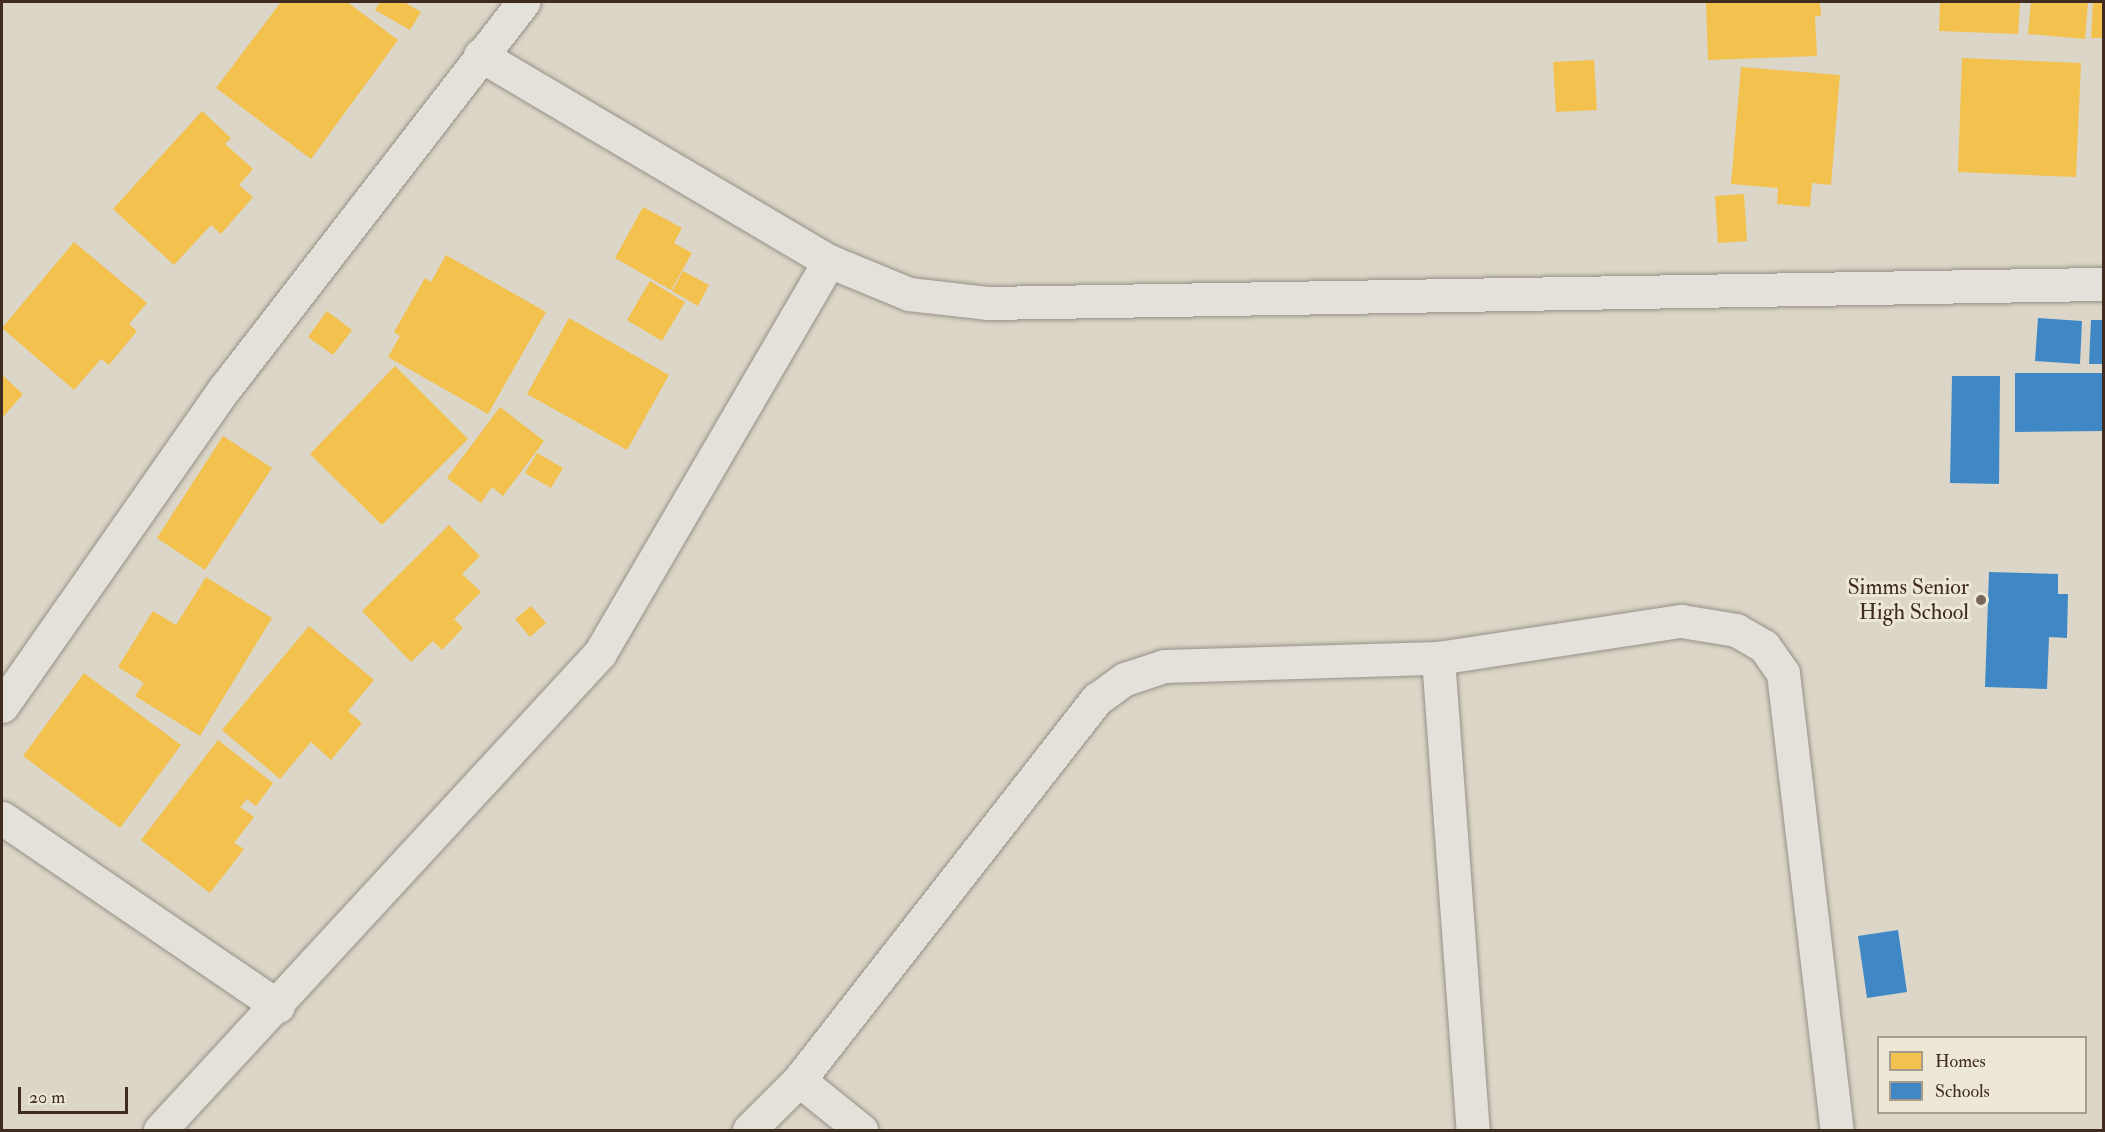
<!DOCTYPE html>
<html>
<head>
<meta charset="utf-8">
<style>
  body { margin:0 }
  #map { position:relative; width:2105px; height:1132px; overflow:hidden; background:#dbd6c7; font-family:"IM FELL Double Pica",serif }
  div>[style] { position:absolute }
  .homes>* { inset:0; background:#f2c14e }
  .schools>* { inset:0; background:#3f88c5 }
  .roads { filter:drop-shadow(0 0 2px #969087) drop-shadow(0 0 2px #969087) }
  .minor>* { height:33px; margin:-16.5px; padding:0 16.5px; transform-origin:16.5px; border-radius:16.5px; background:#e4e1da }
  .dots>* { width:16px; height:16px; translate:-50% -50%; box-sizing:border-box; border:3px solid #ede8d5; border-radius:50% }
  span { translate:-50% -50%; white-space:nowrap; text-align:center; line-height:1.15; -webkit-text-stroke:6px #ede8d5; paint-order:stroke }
  .poi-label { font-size:22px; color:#3f2b1f }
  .right { translate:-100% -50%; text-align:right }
  .frame { position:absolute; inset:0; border:3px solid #3f2b1f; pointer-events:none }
  .legend { position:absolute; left:1877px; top:1036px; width:210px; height:78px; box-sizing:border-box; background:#ede8d5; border:2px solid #a79c8c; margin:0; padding:8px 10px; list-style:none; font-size:18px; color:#3f2b1f }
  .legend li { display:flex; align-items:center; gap:12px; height:30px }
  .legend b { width:30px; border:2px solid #a79c8c }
  .scale { position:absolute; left:18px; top:1087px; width:110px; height:27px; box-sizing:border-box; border:3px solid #3f2b1f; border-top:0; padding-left:8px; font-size:18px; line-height:21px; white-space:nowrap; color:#3f2b1f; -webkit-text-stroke:4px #ede8d5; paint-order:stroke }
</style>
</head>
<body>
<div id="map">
  <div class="homes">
    <div style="clip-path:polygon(281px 2px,347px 2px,398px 40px,311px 159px,216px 88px)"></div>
    <div style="clip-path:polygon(380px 2px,404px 2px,421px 12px,410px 30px,375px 10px)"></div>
    <div style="clip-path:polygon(1706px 2px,1820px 2px,1821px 16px,1815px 16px,1817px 56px,1708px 60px)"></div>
    <div style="clip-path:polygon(1940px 2px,2020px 2px,2018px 34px,1939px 31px)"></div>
    <div style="clip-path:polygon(2031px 2px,2088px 2px,2085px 39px,2028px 34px)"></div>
    <div style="clip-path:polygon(2093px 2px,2104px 2px,2104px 38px,2091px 38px)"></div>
    <div style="clip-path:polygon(1962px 58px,2081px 63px,2076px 177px,1958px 172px)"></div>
    <div style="clip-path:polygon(1594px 60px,1597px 110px,1556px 112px,1553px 62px)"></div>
    <div style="clip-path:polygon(1741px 67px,1840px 75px,1831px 185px,1812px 183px,1810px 207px,1777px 204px,1778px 188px,1731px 184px)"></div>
    <div style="clip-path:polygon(202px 111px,231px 138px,225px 144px,253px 169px,239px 185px,253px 197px,221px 234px,211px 225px,174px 265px,113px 209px)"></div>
    <div style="clip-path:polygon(1744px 194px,1747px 241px,1718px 243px,1715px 196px)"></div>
    <div style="clip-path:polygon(643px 207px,682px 228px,674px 243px,692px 253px,671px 290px,615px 258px)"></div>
    <div style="clip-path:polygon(74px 242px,147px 303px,129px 324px,137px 331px,109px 365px,101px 359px,74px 390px,2px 328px)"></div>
    <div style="clip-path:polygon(446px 255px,546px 312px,488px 414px,388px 357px,400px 336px,394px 332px,425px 278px,431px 282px)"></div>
    <div style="clip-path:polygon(683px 271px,709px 285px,698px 306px,672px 291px)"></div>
    <div style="clip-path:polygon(650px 281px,685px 302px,662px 341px,627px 320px)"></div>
    <div style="clip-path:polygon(327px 311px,352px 330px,333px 355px,308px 337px)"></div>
    <div style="clip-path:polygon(569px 318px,669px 375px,627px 450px,527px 394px)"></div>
    <div style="clip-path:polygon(395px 366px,468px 439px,382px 525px,310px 454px)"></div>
    <div style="clip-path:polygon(2px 375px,23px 394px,2px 418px)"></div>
    <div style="clip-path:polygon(500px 407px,544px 441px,503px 496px,492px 487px,481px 503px,447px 478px)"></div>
    <div style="clip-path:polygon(223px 436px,272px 468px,205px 570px,157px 538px)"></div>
    <div style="clip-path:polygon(537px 453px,563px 468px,551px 488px,525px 473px)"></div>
    <div style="clip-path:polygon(449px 525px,480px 556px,462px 574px,481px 592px,454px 619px,463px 628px,442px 650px,433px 641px,411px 662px,362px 611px)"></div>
    <div style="clip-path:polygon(206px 577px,272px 618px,200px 736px,135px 696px,144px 683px,118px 667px,153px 611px,176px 625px)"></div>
    <div style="clip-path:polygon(531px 606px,546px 623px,530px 637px,515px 619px)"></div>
    <div style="clip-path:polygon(309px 626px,374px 680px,348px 711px,362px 723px,331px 760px,311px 742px,280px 779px,222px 730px)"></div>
    <div style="clip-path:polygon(84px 673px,181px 745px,120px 828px,23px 756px)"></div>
    <div style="clip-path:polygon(218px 740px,273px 783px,256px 806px,247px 799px,240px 807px,254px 817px,234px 843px,244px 849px,210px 893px,141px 840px)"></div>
  </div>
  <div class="schools">
    <div style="clip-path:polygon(2038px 318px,2082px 321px,2080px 364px,2035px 361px)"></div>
    <div style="clip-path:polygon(2091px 320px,2104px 320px,2104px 364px,2089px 364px)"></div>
    <div style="clip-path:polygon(2015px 373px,2104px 373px,2104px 431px,2015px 432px)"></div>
    <div style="clip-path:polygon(1952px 376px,2000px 376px,1999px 484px,1950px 483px)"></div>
    <div style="clip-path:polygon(1989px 572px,2058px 574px,2058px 594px,2068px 594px,2067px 638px,2049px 637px,2047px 689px,1985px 687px)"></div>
    <div style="clip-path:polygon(1898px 930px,1907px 992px,1867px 998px,1858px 936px)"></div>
  </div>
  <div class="roads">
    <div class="minor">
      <div style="left:480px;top:55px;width:405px;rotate:30.6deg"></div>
      <div style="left:829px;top:261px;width:87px;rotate:22.4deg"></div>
      <div style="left:909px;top:294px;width:80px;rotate:6.5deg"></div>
      <div style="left:988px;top:303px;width:1116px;rotate:-0.98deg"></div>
      <div style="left:1438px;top:658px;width:473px;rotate:85.8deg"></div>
      <div style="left:2px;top:706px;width:388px;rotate:-55deg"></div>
      <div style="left:225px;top:388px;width:488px;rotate:-52.3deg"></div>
      <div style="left:2px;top:818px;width:334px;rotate:34.3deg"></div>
      <div style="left:799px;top:1080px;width:80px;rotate:38.9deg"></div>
      <div style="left:160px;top:1130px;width:649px;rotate:-47.31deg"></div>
      <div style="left:600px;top:653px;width:454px;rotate:-59.7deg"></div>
      <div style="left:749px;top:1130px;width:71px;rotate:-45deg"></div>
      <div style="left:799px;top:1080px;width:484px;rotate:-52deg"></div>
      <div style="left:1097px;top:699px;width:34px;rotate:-36deg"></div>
      <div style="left:1125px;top:679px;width:41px;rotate:-18.4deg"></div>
      <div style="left:1164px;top:666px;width:274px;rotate:-1.7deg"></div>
      <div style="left:1438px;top:658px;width:246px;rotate:-8.7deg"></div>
      <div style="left:1681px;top:621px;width:56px;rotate:9.3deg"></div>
      <div style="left:1736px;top:630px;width:32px;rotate:30deg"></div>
      <div style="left:1764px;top:646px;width:33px;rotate:55deg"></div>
      <div style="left:1783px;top:673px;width:460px;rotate:83.3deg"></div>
    </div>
  </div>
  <div class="dots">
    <div style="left:1981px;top:600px;background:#76675a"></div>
  </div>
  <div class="poi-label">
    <span class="right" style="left:1969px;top:600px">Simms Senior<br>High School</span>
  </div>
  <div class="frame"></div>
  <ul class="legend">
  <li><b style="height:16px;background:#f2c14e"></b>Homes</li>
  <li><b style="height:16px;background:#3f88c5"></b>Schools</li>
  </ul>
  <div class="scale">20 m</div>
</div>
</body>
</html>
